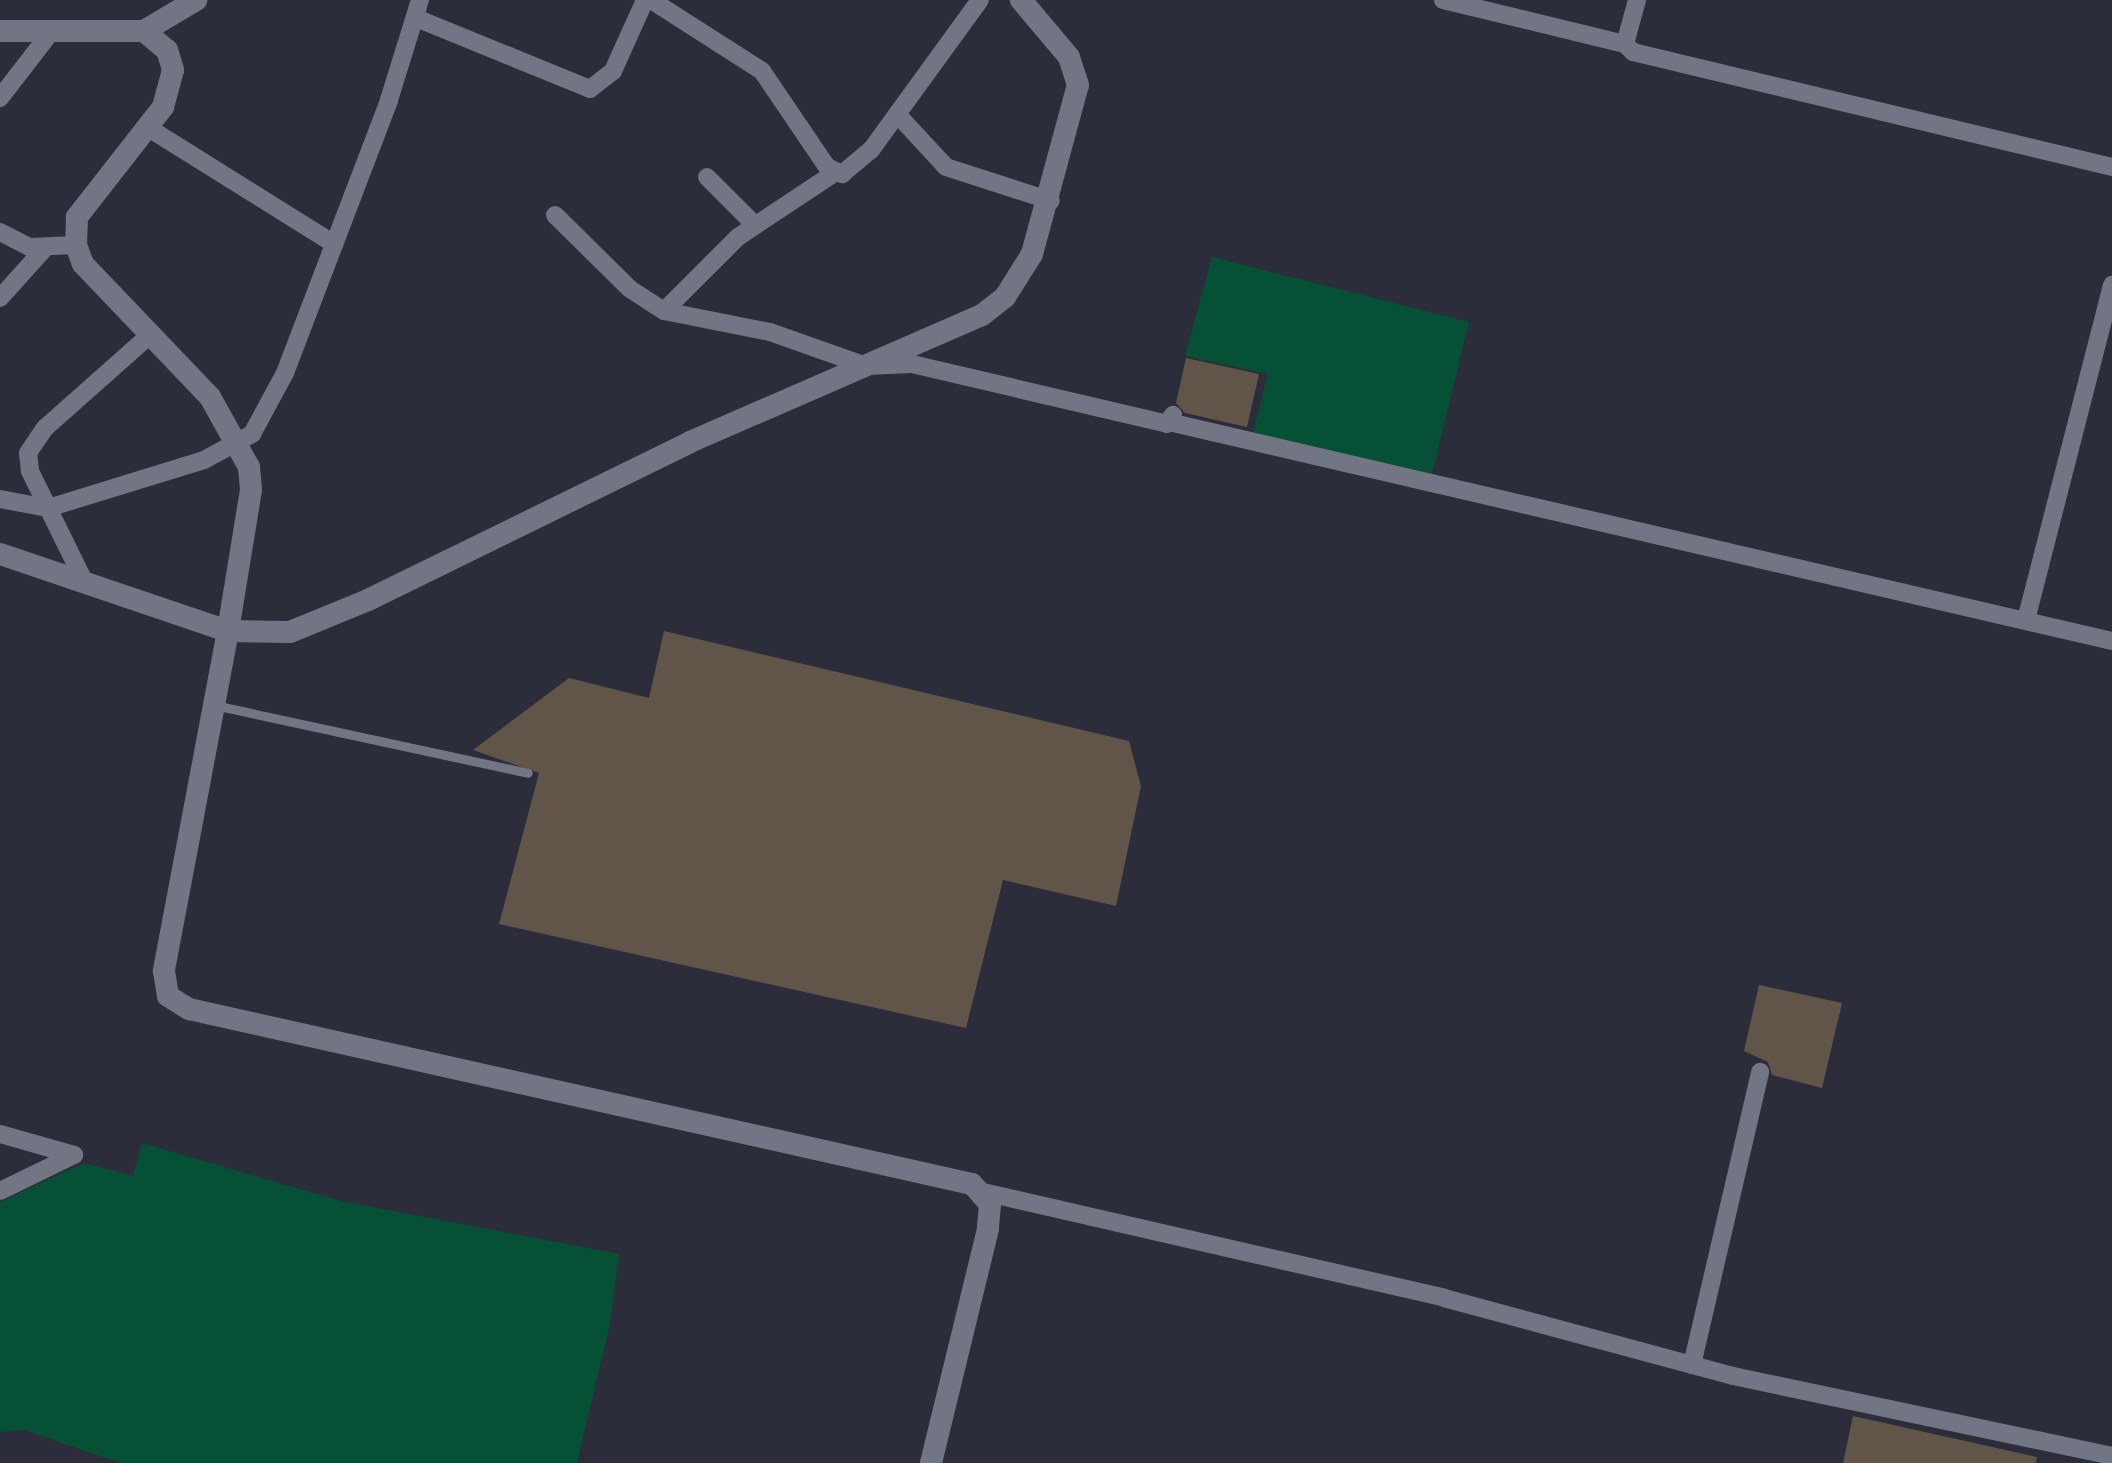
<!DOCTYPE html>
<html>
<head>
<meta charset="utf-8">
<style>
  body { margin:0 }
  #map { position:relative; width:2112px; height:1463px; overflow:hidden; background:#2b2d3a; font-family:Signika,sans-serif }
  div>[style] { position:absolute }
  .green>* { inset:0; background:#065135 }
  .building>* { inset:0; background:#61554a }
  .service>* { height:9px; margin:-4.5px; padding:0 4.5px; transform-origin:4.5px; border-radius:4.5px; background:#727584 }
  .minor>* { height:18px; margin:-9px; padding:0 9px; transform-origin:9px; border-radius:9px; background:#727584 }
  .tertiary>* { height:22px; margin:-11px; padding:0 11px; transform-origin:11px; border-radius:11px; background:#727584 }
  span { translate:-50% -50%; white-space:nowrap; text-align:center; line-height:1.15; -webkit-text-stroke:8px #2b2d3a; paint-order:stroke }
</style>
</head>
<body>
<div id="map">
  <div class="green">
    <div style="clip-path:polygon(1212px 257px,1469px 322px,1432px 474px,1253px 433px,1268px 374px,1185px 356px)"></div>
    <div style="clip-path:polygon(142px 1143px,341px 1201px,619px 1254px,610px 1324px,577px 1463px,121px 1463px,24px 1430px,0 1432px,0 1202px,84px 1163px,133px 1176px)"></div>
  </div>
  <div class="building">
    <div style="clip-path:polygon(1186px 358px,1259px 374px,1247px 427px,1185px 413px,1176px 403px)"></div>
    <div style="clip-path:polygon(664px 631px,1129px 741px,1141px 786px,1116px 906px,1003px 880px,966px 1028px,499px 924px,539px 773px,473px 750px,569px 678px,649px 698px)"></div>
    <div style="clip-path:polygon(1759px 985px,1842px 1003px,1822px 1088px,1772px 1075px,1768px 1062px,1744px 1051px)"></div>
    <div style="clip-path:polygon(1853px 1416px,2037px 1457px,2036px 1463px,1843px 1463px)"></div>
  </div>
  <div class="service">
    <div style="left:214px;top:705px;width:321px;rotate:12.2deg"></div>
  </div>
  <div class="minor">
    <div style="left:651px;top:0;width:132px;rotate:32.6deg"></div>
    <div style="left:762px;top:71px;width:116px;rotate:55.9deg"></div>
    <div style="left:827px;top:167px;width:17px;rotate:25deg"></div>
    <div style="left:842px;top:174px;width:38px;rotate:-40deg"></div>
    <div style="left:871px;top:150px;width:185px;rotate:-54deg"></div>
    <div style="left:1443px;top:0;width:187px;rotate:13.6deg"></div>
    <div style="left:1625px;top:44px;width:11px;rotate:45deg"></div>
    <div style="left:1633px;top:52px;width:493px;rotate:13.5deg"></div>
    <div style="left:416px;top:18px;width:188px;rotate:22.2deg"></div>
    <div style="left:590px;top:89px;width:29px;rotate:-38deg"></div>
    <div style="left:613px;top:71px;width:78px;rotate:-65.7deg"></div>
    <div style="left:1625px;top:44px;width:46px;rotate:-74.7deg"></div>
    <div style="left:0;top:98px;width:83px;rotate:-52.3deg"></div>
    <div style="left:897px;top:114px;width:72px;rotate:47.2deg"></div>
    <div style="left:946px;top:167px;width:110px;rotate:17.9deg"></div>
    <div style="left:147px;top:127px;width:221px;rotate:32deg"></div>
    <div style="left:707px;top:177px;width:68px;rotate:45deg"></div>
    <div style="left:555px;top:215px;width:105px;rotate:44.6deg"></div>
    <div style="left:630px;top:289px;width:40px;rotate:32.9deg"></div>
    <div style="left:664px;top:311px;width:108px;rotate:11.2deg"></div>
    <div style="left:770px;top:332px;width:102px;rotate:19.5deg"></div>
    <div style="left:866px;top:366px;width:46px;rotate:-2.5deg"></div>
    <div style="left:912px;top:364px;width:262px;rotate:13.2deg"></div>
    <div style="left:1167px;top:424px;width:11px;rotate:-56deg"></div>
    <div style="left:0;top:232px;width:34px;rotate:27deg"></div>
    <div style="left:30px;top:247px;width:46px;rotate:-2.5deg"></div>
    <div style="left:0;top:298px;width:67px;rotate:-48deg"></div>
    <div style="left:664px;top:311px;width:105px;rotate:-45deg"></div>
    <div style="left:738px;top:237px;width:118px;rotate:-33.6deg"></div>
    <div style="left:1173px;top:423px;width:964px;rotate:13.07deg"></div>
    <div style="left:0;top:499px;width:49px;rotate:10.6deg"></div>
    <div style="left:48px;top:508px;width:163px;rotate:-17.1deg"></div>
    <div style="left:204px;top:460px;width:55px;rotate:-28.4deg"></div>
    <div style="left:252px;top:434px;width:69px;rotate:-61.6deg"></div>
    <div style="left:285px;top:373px;width:292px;rotate:-69.1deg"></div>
    <div style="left:389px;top:100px;width:105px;rotate:-72.8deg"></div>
    <div style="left:85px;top:583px;width:125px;rotate:-116.2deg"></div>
    <div style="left:30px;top:471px;width:18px;rotate:-96deg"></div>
    <div style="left:28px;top:453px;width:30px;rotate:-56deg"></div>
    <div style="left:45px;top:428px;width:142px;rotate:-41.6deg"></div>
    <div style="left:2026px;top:620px;width:346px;rotate:-75.6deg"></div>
    <div style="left:0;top:1134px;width:77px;rotate:15.8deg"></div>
    <div style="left:74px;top:1155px;width:82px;rotate:154.1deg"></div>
    <div style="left:983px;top:1192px;width:473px;rotate:12.9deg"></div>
    <div style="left:1444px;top:1298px;width:299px;rotate:15.1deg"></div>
    <div style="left:1733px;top:1376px;width:387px;rotate:11.9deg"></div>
    <div style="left:1692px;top:1365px;width:301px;rotate:-76.9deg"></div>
  </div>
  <div class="tertiary">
    <div style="left:0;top:31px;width:144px"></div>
    <div style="left:144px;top:31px;width:30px;rotate:40deg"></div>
    <div style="left:167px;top:50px;width:21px;rotate:73deg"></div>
    <div style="left:173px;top:70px;width:38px;rotate:105deg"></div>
    <div style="left:163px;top:107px;width:140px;rotate:128deg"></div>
    <div style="left:77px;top:217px;width:28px;rotate:92deg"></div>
    <div style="left:76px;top:245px;width:20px;rotate:70deg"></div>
    <div style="left:83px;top:264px;width:184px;rotate:46.3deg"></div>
    <div style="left:210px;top:397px;width:80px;rotate:60.9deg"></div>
    <div style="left:249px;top:467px;width:23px;rotate:85deg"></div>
    <div style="left:251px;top:490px;width:143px;rotate:99.3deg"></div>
    <div style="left:228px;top:631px;width:346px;rotate:100.7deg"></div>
    <div style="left:164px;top:971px;width:25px;rotate:81deg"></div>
    <div style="left:168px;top:996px;width:25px;rotate:32deg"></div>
    <div style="left:189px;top:1009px;width:802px;rotate:12.6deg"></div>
    <div style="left:972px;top:1184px;width:27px;rotate:48deg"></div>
    <div style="left:990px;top:1204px;width:25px;rotate:95deg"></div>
    <div style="left:988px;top:1229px;width:241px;rotate:103.7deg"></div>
    <div style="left:144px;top:31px;width:61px;rotate:-30.8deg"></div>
    <div style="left:0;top:554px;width:241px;rotate:18.7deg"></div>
    <div style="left:228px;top:631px;width:62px;rotate:0.9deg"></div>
    <div style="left:290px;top:632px;width:84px;rotate:-22.3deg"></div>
    <div style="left:368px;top:600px;width:359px;rotate:-26.1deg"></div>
    <div style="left:690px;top:442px;width:318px;rotate:-23.5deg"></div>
    <div style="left:982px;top:315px;width:29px;rotate:-38deg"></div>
    <div style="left:1005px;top:297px;width:51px;rotate:-57.9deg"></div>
    <div style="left:1032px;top:254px;width:175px;rotate:-74.8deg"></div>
    <div style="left:1078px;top:85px;width:29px;rotate:-108deg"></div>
    <div style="left:1069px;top:57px;width:75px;rotate:-130.1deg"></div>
  </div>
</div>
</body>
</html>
